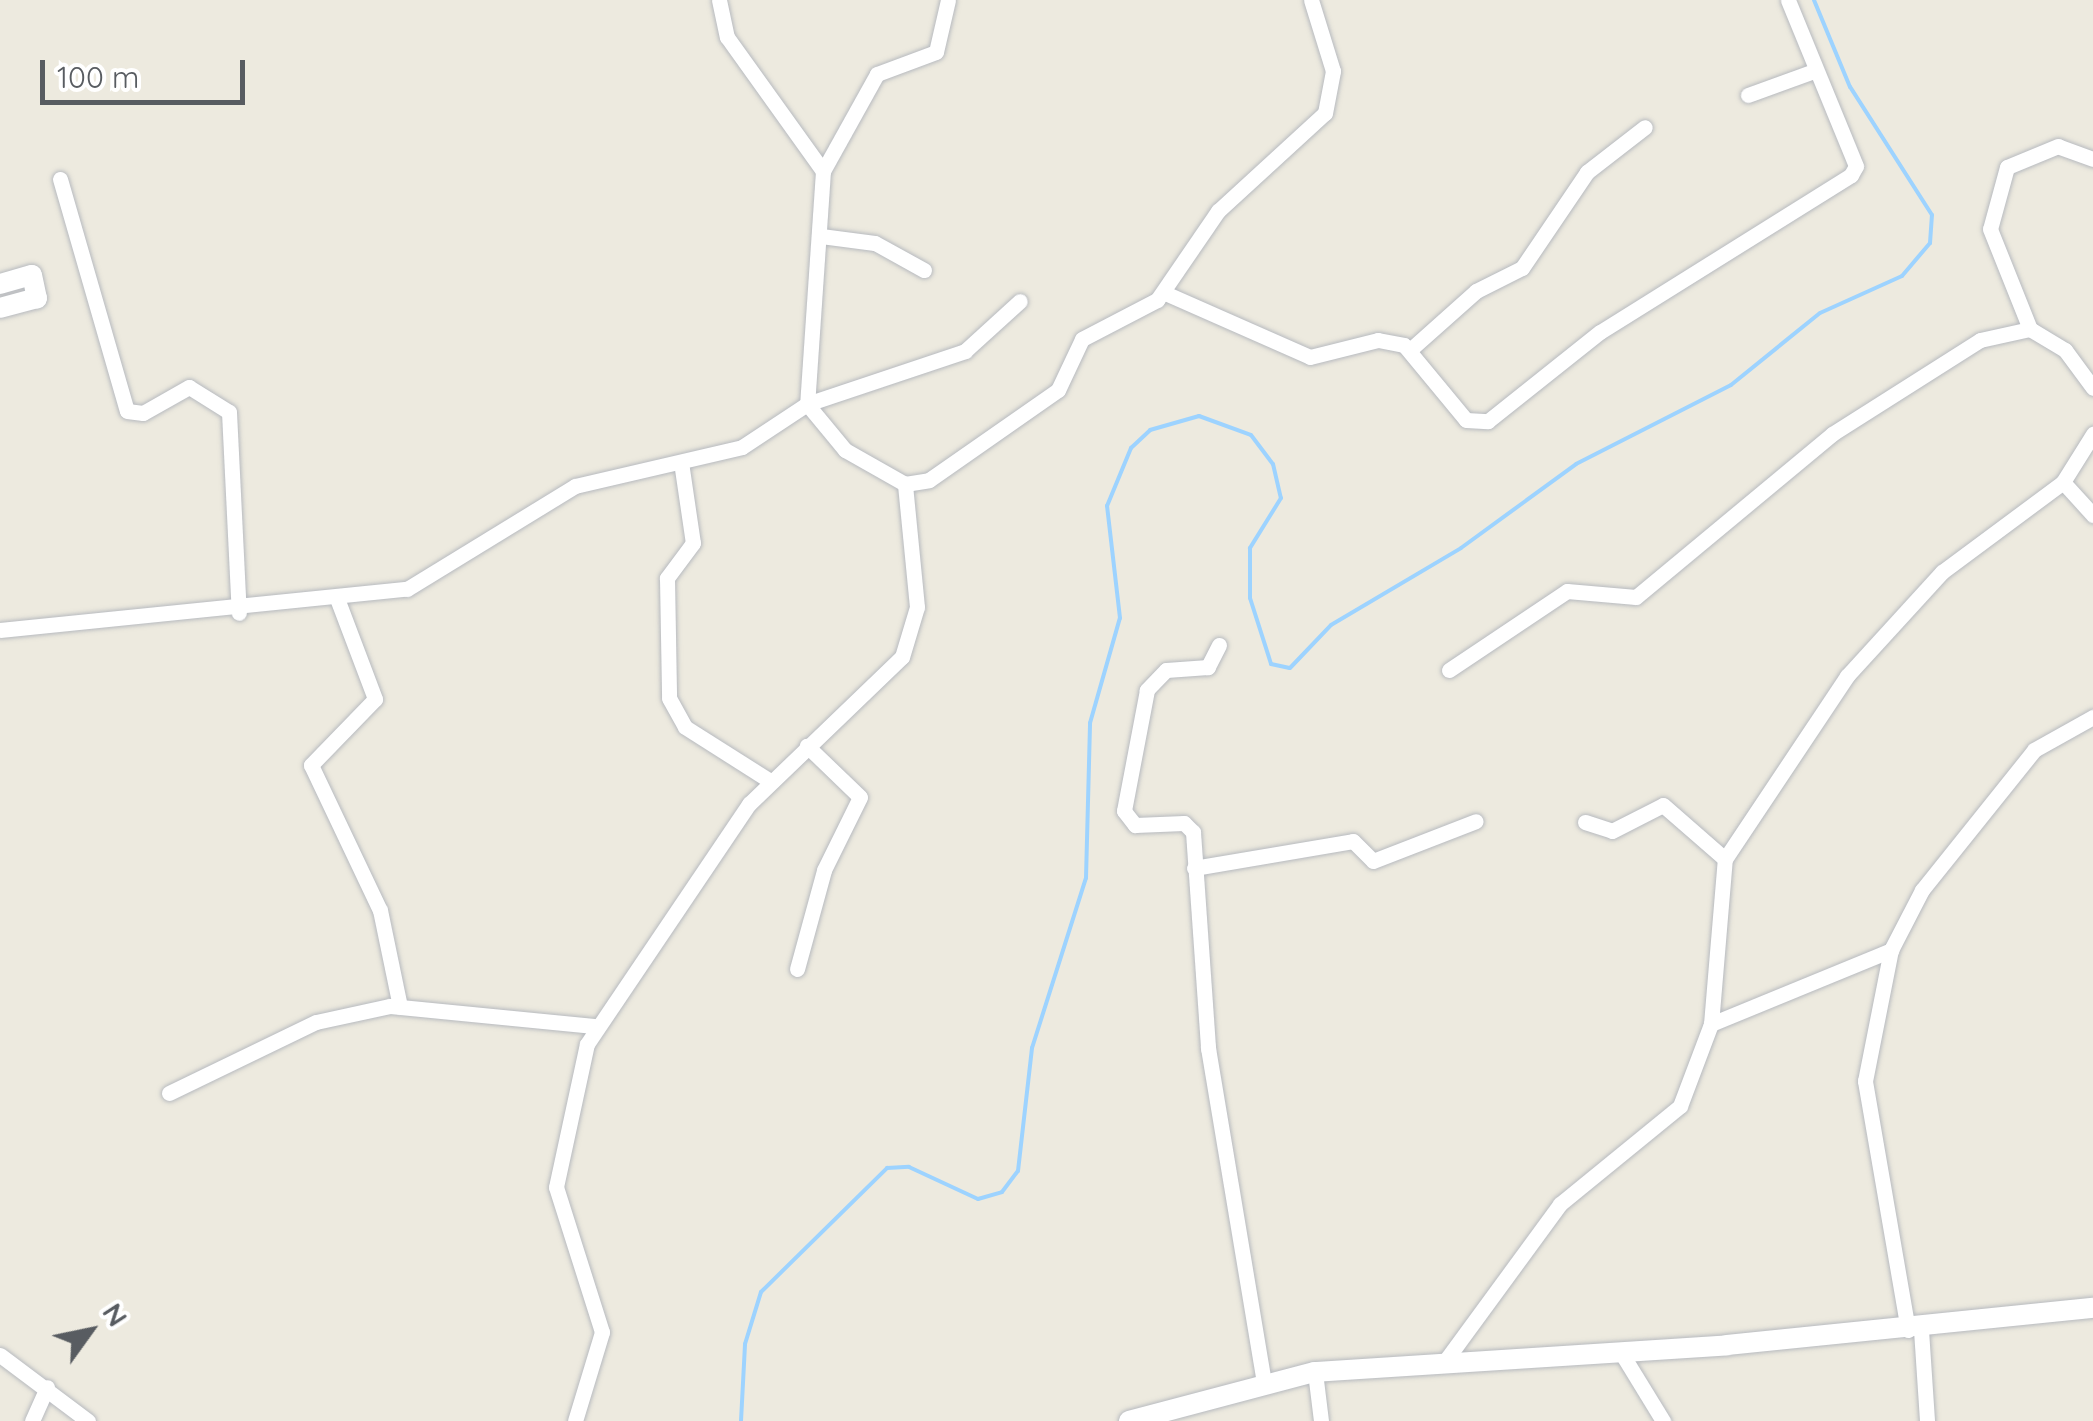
<!DOCTYPE html>
<html>
<head>
<meta charset="utf-8">
<style>
  body { margin:0 }
  #map { position:relative; width:2093px; height:1421px; overflow:hidden; background:#edeadf; font-family:Quicksand,sans-serif }
  div>[style] { position:absolute }
  .stream>* { height:4px; margin:-2px; padding:0 2px; transform-origin:2px; border-radius:2px; background:#9dd3ff }
  .roads { filter:drop-shadow(0 0 2px #b7babf) drop-shadow(0 0 2px #b7babf) }
  .street>* { height:15px; margin:-7.5px; padding:0 7.5px; transform-origin:7.5px; border-radius:7.5px; background:#fff }
  .secondary>* { height:20px; margin:-10px; padding:0 10px; transform-origin:10px; border-radius:10px; background:#fff }
  span { translate:-50% -50%; white-space:nowrap; text-align:center; line-height:1.15; -webkit-text-stroke:9px #fff; paint-order:stroke }
  .north { position:absolute; left:40px; top:1281px; width:100px; height:100px; -webkit-text-stroke:8px #fff; paint-order:stroke; rotate:57deg; font-size:28px; font-weight:700; line-height:40px; text-align:center; color:#585c61 }
  .north::after { content:''; display:block; margin:auto; width:35px; height:45px; background:#585c61; clip-path:polygon(50% 0,100% 100%,50% 72%,0 100%) }
  .scale { position:absolute; left:40px; top:60px; width:205px; height:45px; box-sizing:border-box; border:5px solid #585c61; border-top:0; padding-left:12px; font-size:30px; line-height:35px; white-space:nowrap; color:#585c61; -webkit-text-stroke:8px #fff; paint-order:stroke }
</style>
</head>
<body>
<div id="map">
  <div class="stream">
    <div style="left:741px;top:1421px;width:77px;rotate:-87deg"></div>
    <div style="left:745px;top:1344px;width:54px;rotate:-72.9deg"></div>
    <div style="left:761px;top:1292px;width:177px;rotate:-44.5deg"></div>
    <div style="left:887px;top:1168px;width:22px;rotate:-3deg"></div>
    <div style="left:909px;top:1167px;width:76px;rotate:24.9deg"></div>
    <div style="left:978px;top:1199px;width:25px;rotate:-16deg"></div>
    <div style="left:1002px;top:1192px;width:26px;rotate:-53deg"></div>
    <div style="left:1018px;top:1171px;width:124px;rotate:-83.5deg"></div>
    <div style="left:1032px;top:1048px;width:178px;rotate:-72.4deg"></div>
    <div style="left:1086px;top:878px;width:155px;rotate:-88.5deg"></div>
    <div style="left:1090px;top:723px;width:109px;rotate:-74.1deg"></div>
    <div style="left:1120px;top:618px;width:113px;rotate:-96.6deg"></div>
    <div style="left:1107px;top:506px;width:63px;rotate:-67.5deg"></div>
    <div style="left:1131px;top:448px;width:26px;rotate:-43deg"></div>
    <div style="left:1150px;top:430px;width:51px;rotate:-15.9deg"></div>
    <div style="left:1199px;top:416px;width:55px;rotate:20.1deg"></div>
    <div style="left:1251px;top:435px;width:36px;rotate:53deg"></div>
    <div style="left:1273px;top:464px;width:35px;rotate:77deg"></div>
    <div style="left:1281px;top:498px;width:59px;rotate:121.8deg"></div>
    <div style="left:1250px;top:548px;width:50px;rotate:90deg"></div>
    <div style="left:1250px;top:598px;width:69px;rotate:72.3deg"></div>
    <div style="left:1271px;top:664px;width:19px;rotate:12deg"></div>
    <div style="left:1290px;top:668px;width:59px;rotate:-46.4deg"></div>
    <div style="left:1331px;top:625px;width:151px;rotate:-30.6deg"></div>
    <div style="left:1461px;top:548px;width:142px;rotate:-36.1deg"></div>
    <div style="left:1576px;top:464px;width:174px;rotate:-27deg"></div>
    <div style="left:1731px;top:385px;width:114px;rotate:-39deg"></div>
    <div style="left:1820px;top:313px;width:90px;rotate:-24.3deg"></div>
    <div style="left:1902px;top:276px;width:43px;rotate:-49.7deg"></div>
    <div style="left:1930px;top:243px;width:28px;rotate:-86deg"></div>
    <div style="left:1932px;top:215px;width:152px;rotate:-122.6deg"></div>
    <div style="left:1850px;top:87px;width:94px;rotate:-112.5deg"></div>
  </div>
  <div class="roads">
    <div class="street">
      <div style="left:719px;top:0;width:38px;rotate:78deg"></div>
      <div style="left:727px;top:37px;width:165px;rotate:54.4deg"></div>
      <div style="left:948px;top:0;width:53px;rotate:103deg"></div>
      <div style="left:936px;top:52px;width:63px;rotate:159.6deg"></div>
      <div style="left:877px;top:74px;width:111px;rotate:119.1deg"></div>
      <div style="left:823px;top:171px;width:234px;rotate:93.9deg"></div>
      <div style="left:807px;top:404px;width:167px;rotate:-18.5deg"></div>
      <div style="left:965px;top:351px;width:74px;rotate:-42.3deg"></div>
      <div style="left:1748px;top:95px;width:70px;rotate:-20deg"></div>
      <div style="left:2093px;top:159px;width:37px;rotate:-160deg"></div>
      <div style="left:2058px;top:146px;width:55px;rotate:157.6deg"></div>
      <div style="left:2007px;top:167px;width:64px;rotate:105.3deg"></div>
      <div style="left:1990px;top:229px;width:108px;rotate:68.2deg"></div>
      <div style="left:2030px;top:329px;width:41px;rotate:31deg"></div>
      <div style="left:2065px;top:350px;width:47px;rotate:53.6deg"></div>
      <div style="left:60px;top:179px;width:241px;rotate:73.9deg"></div>
      <div style="left:127px;top:411px;width:16px;rotate:7deg"></div>
      <div style="left:143px;top:413px;width:53px;rotate:-29.5deg"></div>
      <div style="left:189px;top:387px;width:47px;rotate:32deg"></div>
      <div style="left:229px;top:412px;width:201px;rotate:87.2deg"></div>
      <div style="left:821px;top:236px;width:54px;rotate:7.4deg"></div>
      <div style="left:875px;top:243px;width:56px;rotate:28.9deg"></div>
      <div style="left:1165px;top:293px;width:158px;rotate:23.8deg"></div>
      <div style="left:1310px;top:357px;width:70px;rotate:-14deg"></div>
      <div style="left:1378px;top:340px;width:26px;rotate:11deg"></div>
      <div style="left:1404px;top:345px;width:97px;rotate:50.4deg"></div>
      <div style="left:1466px;top:420px;width:22px;rotate:3deg"></div>
      <div style="left:1488px;top:421px;width:143px;rotate:-38.5deg"></div>
      <div style="left:1600px;top:332px;width:296px;rotate:-32deg"></div>
      <div style="left:1851px;top:175px;width:10px;rotate:-61deg"></div>
      <div style="left:1856px;top:166px;width:179px;rotate:-112.3deg"></div>
      <div style="left:1411px;top:349px;width:87px;rotate:-41.7deg"></div>
      <div style="left:1476px;top:291px;width:51px;rotate:-26.6deg"></div>
      <div style="left:1522px;top:268px;width:116px;rotate:-55.9deg"></div>
      <div style="left:1587px;top:172px;width:73px;rotate:-37.8deg"></div>
      <div style="left:681px;top:462px;width:82px;rotate:81.6deg"></div>
      <div style="left:693px;top:543px;width:44px;rotate:126.6deg"></div>
      <div style="left:667px;top:578px;width:120px;rotate:89deg"></div>
      <div style="left:669px;top:698px;width:33px;rotate:61deg"></div>
      <div style="left:685px;top:727px;width:101px;rotate:32.4deg"></div>
      <div style="left:2063px;top:482px;width:45px;rotate:47.7deg"></div>
      <div style="left:338px;top:601px;width:105px;rotate:69.3deg"></div>
      <div style="left:375px;top:699px;width:92px;rotate:134.1deg"></div>
      <div style="left:311px;top:765px;width:161px;rotate:64.6deg"></div>
      <div style="left:380px;top:910px;width:99px;rotate:78.3deg"></div>
      <div style="left:0;top:630px;width:409px;rotate:-5.8deg"></div>
      <div style="left:407px;top:589px;width:197px;rotate:-31.5deg"></div>
      <div style="left:575px;top:486px;width:171px;rotate:-13.1deg"></div>
      <div style="left:742px;top:447px;width:78px;rotate:-33.5deg"></div>
      <div style="left:807px;top:404px;width:60px;rotate:50.4deg"></div>
      <div style="left:845px;top:450px;width:69px;rotate:29.5deg"></div>
      <div style="left:905px;top:484px;width:24px;rotate:-9deg"></div>
      <div style="left:929px;top:480px;width:157px;rotate:-34.9deg"></div>
      <div style="left:1058px;top:390px;width:56px;rotate:-64.8deg"></div>
      <div style="left:1082px;top:339px;width:85px;rotate:-27.5deg"></div>
      <div style="left:1157px;top:300px;width:108px;rotate:-55.6deg"></div>
      <div style="left:1218px;top:211px;width:145px;rotate:-42.5deg"></div>
      <div style="left:1325px;top:113px;width:43px;rotate:-79.2deg"></div>
      <div style="left:1333px;top:71px;width:74px;rotate:-107.2deg"></div>
      <div style="left:1219px;top:645px;width:25px;rotate:117deg"></div>
      <div style="left:1208px;top:667px;width:42px;rotate:175.9deg"></div>
      <div style="left:1166px;top:670px;width:28px;rotate:134deg"></div>
      <div style="left:1147px;top:690px;width:123px;rotate:100.8deg"></div>
      <div style="left:1124px;top:811px;width:18px;rotate:52deg"></div>
      <div style="left:1135px;top:825px;width:49px;rotate:-2.3deg"></div>
      <div style="left:1184px;top:823px;width:13px;rotate:45deg"></div>
      <div style="left:1193px;top:832px;width:217px;rotate:86deg"></div>
      <div style="left:1208px;top:1048px;width:338px;rotate:80.5deg"></div>
      <div style="left:1449px;top:670px;width:142px;rotate:-33.8deg"></div>
      <div style="left:1567px;top:591px;width:69px;rotate:5deg"></div>
      <div style="left:1636px;top:597px;width:255px;rotate:-39.7deg"></div>
      <div style="left:1832px;top:434px;width:175px;rotate:-32.4deg"></div>
      <div style="left:1980px;top:340px;width:51px;rotate:-12.4deg"></div>
      <div style="left:1585px;top:822px;width:28px;rotate:18deg"></div>
      <div style="left:1612px;top:831px;width:57px;rotate:-27deg"></div>
      <div style="left:1663px;top:805px;width:82px;rotate:41.1deg"></div>
      <div style="left:1194px;top:868px;width:161px;rotate:-9.6deg"></div>
      <div style="left:1353px;top:841px;width:28px;rotate:45deg"></div>
      <div style="left:1373px;top:861px;width:110px;rotate:-21.2deg"></div>
      <div style="left:797px;top:969px;width:103px;rotate:-74.7deg"></div>
      <div style="left:824px;top:870px;width:81px;rotate:-63.7deg"></div>
      <div style="left:860px;top:797px;width:74px;rotate:-136.1deg"></div>
      <div style="left:1711px;top:1024px;width:195px;rotate:-22.3deg"></div>
      <div style="left:169px;top:1093px;width:163px;rotate:-25.8deg"></div>
      <div style="left:316px;top:1022px;width:76px;rotate:-12.2deg"></div>
      <div style="left:390px;top:1006px;width:205px;rotate:5.6deg"></div>
      <div style="left:1908px;top:1330px;width:253px;rotate:-99.8deg"></div>
      <div style="left:1865px;top:1081px;width:134px;rotate:-78.8deg"></div>
      <div style="left:1891px;top:950px;width:68px;rotate:-62.7deg"></div>
      <div style="left:1922px;top:890px;width:179px;rotate:-51.3deg"></div>
      <div style="left:2034px;top:750px;width:68px;rotate:-29.2deg"></div>
      <div style="left:1921px;top:1330px;width:91px;rotate:86.2deg"></div>
      <div style="left:1622px;top:1354px;width:79px;rotate:58.5deg"></div>
      <div style="left:0;top:1355px;width:110px;rotate:36.9deg"></div>
      <div style="left:1443px;top:1364px;width:198px;rotate:-53.8deg"></div>
      <div style="left:1560px;top:1204px;width:155px;rotate:-39.2deg"></div>
      <div style="left:1680px;top:1106px;width:88px;rotate:-69.3deg"></div>
      <div style="left:1711px;top:1024px;width:166px;rotate:-85.2deg"></div>
      <div style="left:1725px;top:859px;width:220px;rotate:-56.3deg"></div>
      <div style="left:1847px;top:676px;width:141px;rotate:-47.6deg"></div>
      <div style="left:1942px;top:572px;width:151px;rotate:-36.6deg"></div>
      <div style="left:2063px;top:482px;width:57px;rotate:-58deg"></div>
      <div style="left:1315px;top:1372px;width:49px;rotate:83deg"></div>
      <div style="left:32px;top:1421px;width:37px;rotate:-66deg"></div>
      <div style="left:575px;top:1421px;width:93px;rotate:-73.1deg"></div>
      <div style="left:602px;top:1332px;width:152px;rotate:-107.6deg"></div>
      <div style="left:556px;top:1187px;width:146px;rotate:-77.8deg"></div>
      <div style="left:587px;top:1044px;width:290px;rotate:-56deg"></div>
      <div style="left:749px;top:804px;width:212px;rotate:-43.9deg"></div>
      <div style="left:902px;top:657px;width:52px;rotate:-73.3deg"></div>
      <div style="left:917px;top:607px;width:124px;rotate:-95.6deg"></div>
    </div>
    <div class="secondary">
      <div style="left:0;top:284px;width:33px;rotate:-16deg"></div>
      <div style="left:32px;top:275px;width:24px;rotate:78deg"></div>
      <div style="left:37px;top:298px;width:38px;rotate:165deg"></div>
      <div style="left:1129px;top:1421px;width:192px;rotate:-14.8deg"></div>
      <div style="left:1315px;top:1372px;width:413px;rotate:-3.7deg"></div>
      <div style="left:1727px;top:1345px;width:368px;rotate:-5.8deg"></div>
    </div>
  </div>
  <div class="north">N</div>
  <div class="scale">100 m</div>
</div>
</body>
</html>
